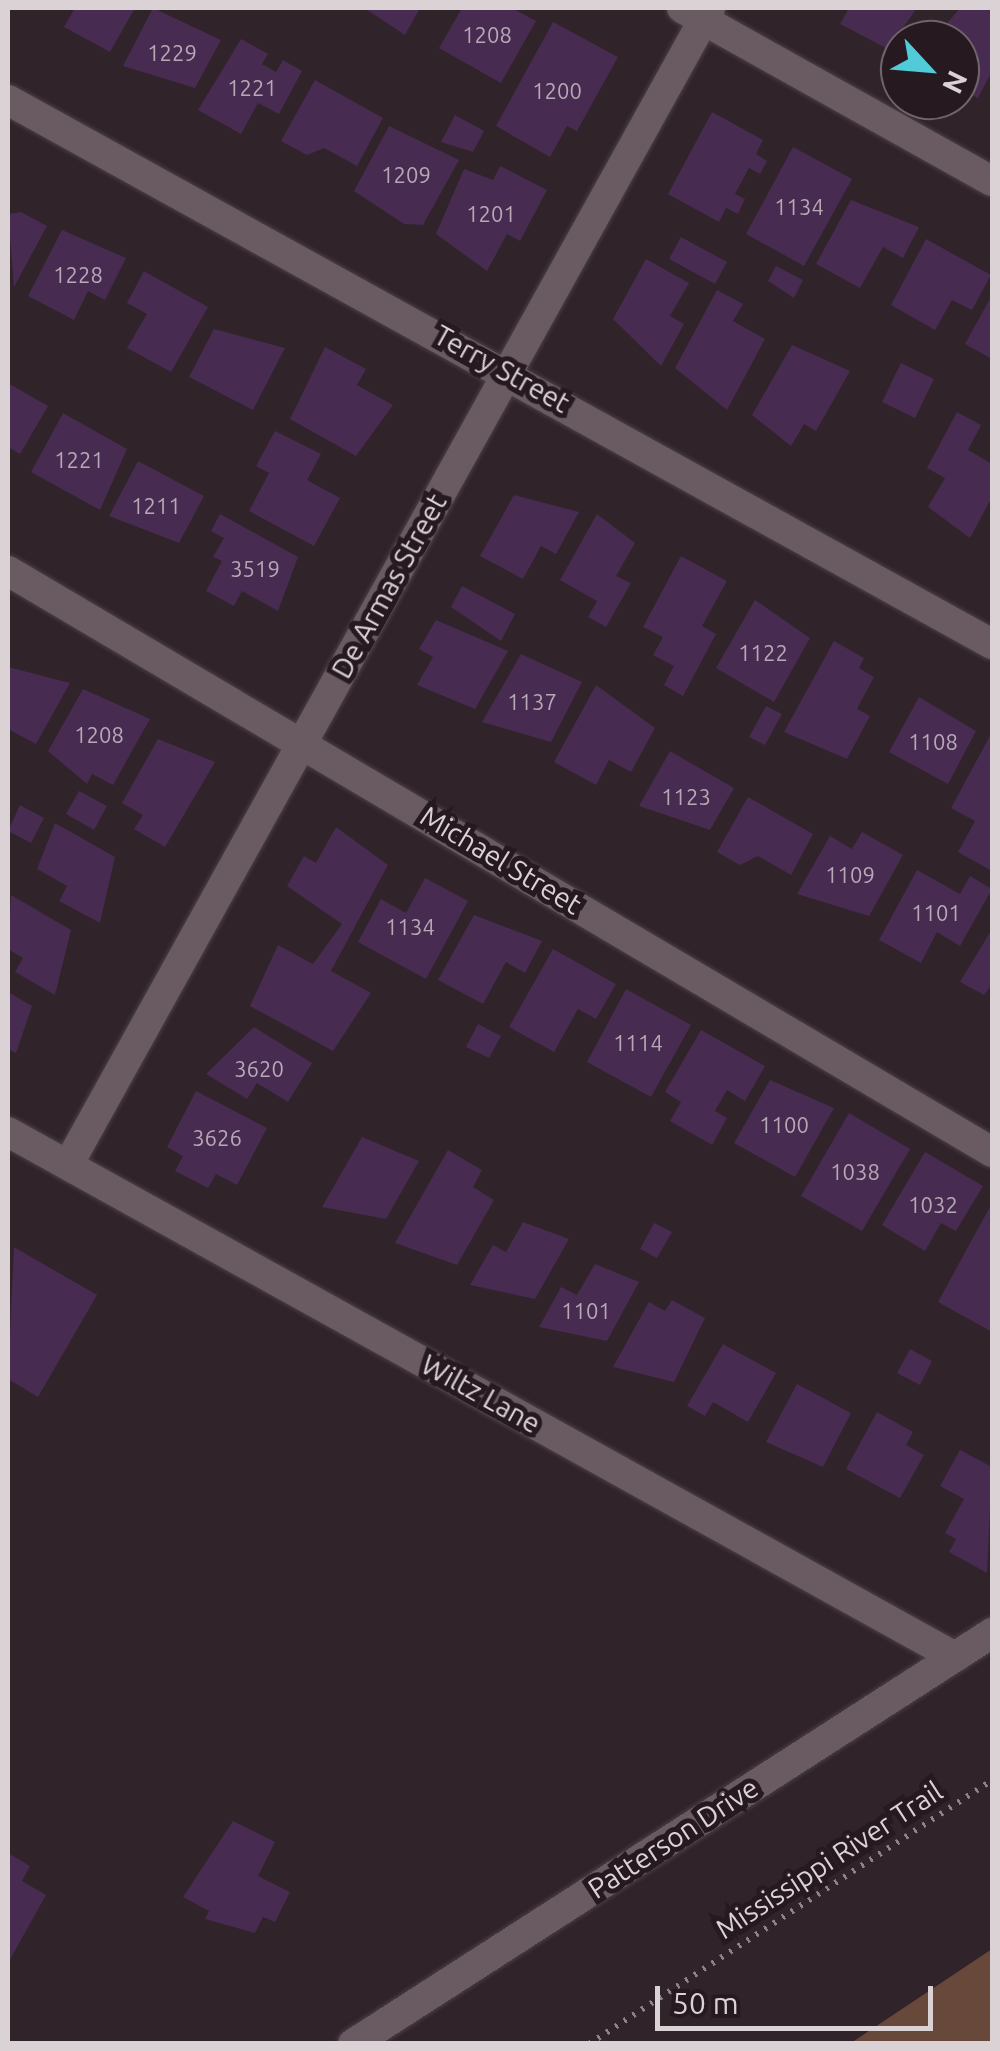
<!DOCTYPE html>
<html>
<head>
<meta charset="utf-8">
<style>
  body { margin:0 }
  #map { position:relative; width:1000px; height:2051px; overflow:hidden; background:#30232a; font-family:Ubuntu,sans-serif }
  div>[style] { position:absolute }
  .green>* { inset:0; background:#68483b }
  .building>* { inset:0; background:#482b51 }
  .path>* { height:6px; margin-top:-3px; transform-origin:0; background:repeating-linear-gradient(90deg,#8e8388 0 2.5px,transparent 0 10.5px) }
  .roads { filter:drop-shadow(0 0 2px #4b4046) drop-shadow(0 0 2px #4b4046) }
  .minor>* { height:30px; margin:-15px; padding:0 15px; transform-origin:15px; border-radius:15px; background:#6a5b63 }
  span { translate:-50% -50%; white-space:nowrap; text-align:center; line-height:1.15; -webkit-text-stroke:10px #261a20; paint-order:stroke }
  .number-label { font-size:22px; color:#b6a8b5 }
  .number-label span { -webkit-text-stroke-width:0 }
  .street-label { font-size:28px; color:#dbd2d6 }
  .frame { position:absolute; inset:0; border:10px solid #dbd2d6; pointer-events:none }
  .north { position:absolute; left:880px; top:20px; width:100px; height:100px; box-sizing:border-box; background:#261a20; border:2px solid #6e6469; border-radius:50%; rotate:116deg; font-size:28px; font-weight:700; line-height:40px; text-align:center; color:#dbd2d6 }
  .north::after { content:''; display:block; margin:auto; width:35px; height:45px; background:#52cbd8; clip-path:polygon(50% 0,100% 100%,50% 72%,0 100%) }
  .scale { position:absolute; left:655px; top:1986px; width:278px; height:45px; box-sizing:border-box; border:5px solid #dbd2d6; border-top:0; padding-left:12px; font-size:30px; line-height:35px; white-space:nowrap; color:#dbd2d6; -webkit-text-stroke:8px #261a20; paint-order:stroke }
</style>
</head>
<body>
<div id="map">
  <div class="green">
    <div style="clip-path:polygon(992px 1949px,992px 2043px,851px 2043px)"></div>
  </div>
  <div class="building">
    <div style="clip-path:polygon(75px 8px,135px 8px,110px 52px,64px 27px)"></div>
    <div style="clip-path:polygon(153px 8px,221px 40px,195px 88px,123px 66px)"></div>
    <div style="clip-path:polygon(364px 8px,420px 8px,405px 35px)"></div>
    <div style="clip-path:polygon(462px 8px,512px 8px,536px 21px,501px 83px,439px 48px)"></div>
    <div style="clip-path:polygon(849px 8px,917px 8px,888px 49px,840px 24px)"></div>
    <div style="clip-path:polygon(960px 8px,992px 8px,992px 71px,978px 98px,960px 89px,960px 40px,938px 34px)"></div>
    <div style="clip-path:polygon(553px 22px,618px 57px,577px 131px,567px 126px,550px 157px,496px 126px)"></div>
    <div style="clip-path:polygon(241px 39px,268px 54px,262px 64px,276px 72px,283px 60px,302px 71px,279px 114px,258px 103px,241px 134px,198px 110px)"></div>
    <div style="clip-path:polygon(315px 80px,383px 118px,357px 166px,324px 148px,307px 155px,281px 141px)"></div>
    <div style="clip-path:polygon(712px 112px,763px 140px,756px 154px,767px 161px,760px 174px,749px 168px,735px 194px,745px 199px,738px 214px,726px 208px,719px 222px,668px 194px)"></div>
    <div style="clip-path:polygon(455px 115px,484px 131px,473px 152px,441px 142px)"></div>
    <div style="clip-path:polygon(389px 126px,459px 160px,423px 225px,404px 224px,354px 191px)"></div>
    <div style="clip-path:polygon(793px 147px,852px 179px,804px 266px,746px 234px)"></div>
    <div style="clip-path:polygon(500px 166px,547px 190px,520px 241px,507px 234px,487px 271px,436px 234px,464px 169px,493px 180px)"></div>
    <div style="clip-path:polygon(851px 200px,919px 227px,903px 258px,883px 247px,860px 288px,816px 264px)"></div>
    <div style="clip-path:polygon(21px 212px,47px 226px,14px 287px,8px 214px)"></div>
    <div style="clip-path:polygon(62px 230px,126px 258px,105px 300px,88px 291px,74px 320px,28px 296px)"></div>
    <div style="clip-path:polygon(681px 237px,727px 262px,715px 284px,669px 259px)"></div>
    <div style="clip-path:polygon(926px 239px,991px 275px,972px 310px,952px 300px,935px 330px,891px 305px)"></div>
    <div style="clip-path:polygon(646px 259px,689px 283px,670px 316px,684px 324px,661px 366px,613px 319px)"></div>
    <div style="clip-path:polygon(776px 266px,803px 280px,794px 298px,768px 281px)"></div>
    <div style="clip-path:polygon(144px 271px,208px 307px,171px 372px,127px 348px,147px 314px,127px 303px)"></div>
    <div style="clip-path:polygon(717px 290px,743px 304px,733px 321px,765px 339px,727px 410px,675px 368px)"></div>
    <div style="clip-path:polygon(992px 295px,992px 359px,965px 344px)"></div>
    <div style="clip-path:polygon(214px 329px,285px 348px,253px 410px,189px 377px)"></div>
    <div style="clip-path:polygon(792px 345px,850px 371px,816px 431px,804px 424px,791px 446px,752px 415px)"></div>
    <div style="clip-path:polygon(325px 347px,366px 369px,357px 385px,393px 405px,356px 456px,290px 419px)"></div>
    <div style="clip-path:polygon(901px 363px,934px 379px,915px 418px,882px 402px)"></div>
    <div style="clip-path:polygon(8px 383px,48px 406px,20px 454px,8px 447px)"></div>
    <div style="clip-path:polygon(957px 412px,981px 425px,968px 450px,992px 464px,992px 497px,970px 538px,928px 507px,945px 478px,927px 468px)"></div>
    <div style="clip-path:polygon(63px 413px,127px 449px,100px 510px,31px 472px)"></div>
    <div style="clip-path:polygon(275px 431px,321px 454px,307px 480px,340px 498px,314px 546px,249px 511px,269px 473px,256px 466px)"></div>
    <div style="clip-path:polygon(138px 461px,204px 496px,179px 543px,109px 516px)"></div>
    <div style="clip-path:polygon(514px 495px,579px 512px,556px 554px,541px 546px,523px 579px,480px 556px)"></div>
    <div style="clip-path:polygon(220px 514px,298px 557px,278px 611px,242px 591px,234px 606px,206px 591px,222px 561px,213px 557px,224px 538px,211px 531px)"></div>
    <div style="clip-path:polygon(597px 514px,635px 543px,616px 576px,631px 583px,606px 627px,588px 617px,597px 601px,560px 580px)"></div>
    <div style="clip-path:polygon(681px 556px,727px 581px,702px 626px,716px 634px,683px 696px,664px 685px,674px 666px,653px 655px,663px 637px,643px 627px)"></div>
    <div style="clip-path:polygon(462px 586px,515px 614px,501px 641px,451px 607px)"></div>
    <div style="clip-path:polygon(755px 600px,810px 638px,774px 702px,716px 668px)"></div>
    <div style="clip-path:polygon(436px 620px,508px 651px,475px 709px,417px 685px,433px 657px,419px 649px)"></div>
    <div style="clip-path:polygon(834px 641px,864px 658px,859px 668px,874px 677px,857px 709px,870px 716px,847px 759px,784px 732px)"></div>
    <div style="clip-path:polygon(521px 654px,582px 682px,551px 742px,482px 722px)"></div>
    <div style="clip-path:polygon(8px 667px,70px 683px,36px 744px,8px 729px)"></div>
    <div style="clip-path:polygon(596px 685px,655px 728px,631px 772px,609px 760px,596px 785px,554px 762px)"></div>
    <div style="clip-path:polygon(83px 689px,150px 719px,113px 785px,92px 774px,87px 784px,48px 751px)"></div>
    <div style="clip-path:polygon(919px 697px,976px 731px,948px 784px,889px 752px)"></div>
    <div style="clip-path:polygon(766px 706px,782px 714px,765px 745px,749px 737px)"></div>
    <div style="clip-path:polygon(992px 732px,992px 871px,958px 852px,975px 821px,951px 808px)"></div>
    <div style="clip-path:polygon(158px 739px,215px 762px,165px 847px,134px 829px,143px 815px,122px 803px)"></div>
    <div style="clip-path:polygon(670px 751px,734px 788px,710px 830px,639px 806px)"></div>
    <div style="clip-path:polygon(79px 791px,107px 806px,94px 830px,66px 814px)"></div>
    <div style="clip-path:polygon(748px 797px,813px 834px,791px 875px,758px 856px,740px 865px,717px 852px)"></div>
    <div style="clip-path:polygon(20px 805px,44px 818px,31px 843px,8px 831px)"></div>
    <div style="clip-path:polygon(55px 823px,115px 857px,100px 923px,59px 901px,67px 886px,37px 869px)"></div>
    <div style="clip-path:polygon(336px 827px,388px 865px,331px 971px,371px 993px,333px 1051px,250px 1006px,278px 945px,313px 964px,342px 924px,287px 886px,304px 856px,316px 863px)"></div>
    <div style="clip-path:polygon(862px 832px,903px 855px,869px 916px,797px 894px,830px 836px,852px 849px)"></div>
    <div style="clip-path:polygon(917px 870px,960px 894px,970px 876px,992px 889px,960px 946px,937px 932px,921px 963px,879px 940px)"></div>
    <div style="clip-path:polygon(425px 878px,468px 901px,426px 979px,358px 942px,381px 899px,406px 913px)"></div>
    <div style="clip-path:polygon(11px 895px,71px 930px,55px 995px,15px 972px,23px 958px,8px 949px)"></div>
    <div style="clip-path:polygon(474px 915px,542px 941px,525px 973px,506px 962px,483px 1004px,438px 980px)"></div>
    <div style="clip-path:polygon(992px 929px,992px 984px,984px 995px,960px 982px)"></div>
    <div style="clip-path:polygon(553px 949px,616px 984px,596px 1019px,578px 1009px,554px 1052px,509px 1027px)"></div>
    <div style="clip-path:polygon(626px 989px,691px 1025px,651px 1097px,587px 1062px)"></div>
    <div style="clip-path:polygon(8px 992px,32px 1006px,16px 1053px,8px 1049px)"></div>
    <div style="clip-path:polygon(478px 1024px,501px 1036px,489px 1058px,466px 1047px)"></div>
    <div style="clip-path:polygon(254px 1027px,312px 1063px,288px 1102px,257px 1083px,247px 1099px,206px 1074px)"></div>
    <div style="clip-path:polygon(701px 1030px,765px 1066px,745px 1101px,727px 1090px,715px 1111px,727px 1118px,712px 1145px,670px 1121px,681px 1102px,665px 1092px)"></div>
    <div style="clip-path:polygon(770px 1080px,834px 1108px,795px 1177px,734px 1143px)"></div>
    <div style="clip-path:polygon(196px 1091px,267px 1128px,237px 1185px,216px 1174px,208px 1188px,175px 1171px,183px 1156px,167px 1147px)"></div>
    <div style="clip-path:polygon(849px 1113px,910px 1149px,862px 1231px,801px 1196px)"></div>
    <div style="clip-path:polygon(362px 1137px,419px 1161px,386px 1219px,322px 1207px)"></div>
    <div style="clip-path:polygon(448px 1150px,482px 1170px,473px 1187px,494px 1200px,457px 1265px,395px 1243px)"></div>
    <div style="clip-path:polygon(925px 1152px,983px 1186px,956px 1231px,941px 1223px,925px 1251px,882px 1225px)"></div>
    <div style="clip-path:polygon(992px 1203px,992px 1332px,938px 1302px)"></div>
    <div style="clip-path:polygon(523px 1222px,569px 1239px,535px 1299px,470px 1285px,493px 1245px,506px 1252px)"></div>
    <div style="clip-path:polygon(654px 1223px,672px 1232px,657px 1258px,640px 1249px)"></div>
    <div style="clip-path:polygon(14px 1247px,97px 1295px,38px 1397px,8px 1379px)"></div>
    <div style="clip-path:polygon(595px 1264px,639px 1282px,607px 1341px,539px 1327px,561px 1287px,577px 1295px)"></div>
    <div style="clip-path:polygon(672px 1300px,705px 1318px,674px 1382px,613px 1367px,649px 1302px,665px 1311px)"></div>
    <div style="clip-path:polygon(723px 1344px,776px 1373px,748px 1422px,713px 1402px,705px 1416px,687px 1406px)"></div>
    <div style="clip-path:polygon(910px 1349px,932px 1361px,920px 1385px,897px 1373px)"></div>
    <div style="clip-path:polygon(797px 1384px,851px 1413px,823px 1467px,766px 1442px)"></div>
    <div style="clip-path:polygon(877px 1412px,913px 1432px,906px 1445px,924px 1455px,900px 1498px,846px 1469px)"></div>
    <div style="clip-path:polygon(960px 1450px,992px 1467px,987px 1573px,949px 1552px,956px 1539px,945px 1533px,964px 1499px,940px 1486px)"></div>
    <div style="clip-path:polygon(233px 1821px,275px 1842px,258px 1876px,290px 1892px,275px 1922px,263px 1917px,255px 1933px,205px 1919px,209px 1911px,183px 1897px)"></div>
    <div style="clip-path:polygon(8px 1853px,30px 1866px,22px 1881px,46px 1895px,8px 1963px)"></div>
  </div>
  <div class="path">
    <div style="left:589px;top:2044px;width:482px;rotate:-33.2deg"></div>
  </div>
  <div class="roads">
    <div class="minor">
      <div style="left:682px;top:8px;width:355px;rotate:29.2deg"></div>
      <div style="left:8px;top:100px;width:1124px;rotate:28.94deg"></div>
      <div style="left:8px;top:571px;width:1143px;rotate:30.56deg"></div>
      <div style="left:8px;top:1132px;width:1083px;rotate:29deg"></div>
      <div style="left:68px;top:1165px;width:1323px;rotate:-60.97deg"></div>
      <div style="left:353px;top:2044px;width:760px;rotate:-32.75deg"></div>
    </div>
  </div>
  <div class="number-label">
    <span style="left:487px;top:35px">1208</span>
    <span style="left:172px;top:53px">1229</span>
    <span style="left:252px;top:88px">1221</span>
    <span style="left:557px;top:91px">1200</span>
    <span style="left:406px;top:175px">1209</span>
    <span style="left:799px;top:207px">1134</span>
    <span style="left:491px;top:214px">1201</span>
    <span style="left:78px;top:275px">1228</span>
    <span style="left:79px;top:460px">1221</span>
    <span style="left:156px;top:506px">1211</span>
    <span style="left:255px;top:569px">3519</span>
    <span style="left:763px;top:653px">1122</span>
    <span style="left:532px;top:702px">1137</span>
    <span style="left:99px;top:735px">1208</span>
    <span style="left:933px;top:742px">1108</span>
    <span style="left:686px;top:797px">1123</span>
    <span style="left:850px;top:875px">1109</span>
    <span style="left:936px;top:913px">1101</span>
    <span style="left:410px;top:927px">1134</span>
    <span style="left:638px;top:1043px">1114</span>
    <span style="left:259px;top:1069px">3620</span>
    <span style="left:784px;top:1125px">1100</span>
    <span style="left:217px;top:1138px">3626</span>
    <span style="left:855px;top:1172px">1038</span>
    <span style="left:933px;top:1205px">1032</span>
    <span style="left:586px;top:1311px">1101</span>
  </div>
  <div class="street-label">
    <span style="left:502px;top:369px;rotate:29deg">Terry Street</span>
    <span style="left:389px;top:586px;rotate:-61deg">De Armas Street</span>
    <span style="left:501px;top:860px;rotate:31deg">Michael Street</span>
    <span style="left:481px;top:1394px;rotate:29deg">Wiltz Lane</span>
    <span style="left:673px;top:1838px;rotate:-33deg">Patterson Drive</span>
    <span style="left:829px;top:1860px;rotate:-33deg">Mississippi River Trail</span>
  </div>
  <div class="frame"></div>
  <div class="north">N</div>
  <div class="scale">50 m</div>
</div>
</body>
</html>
